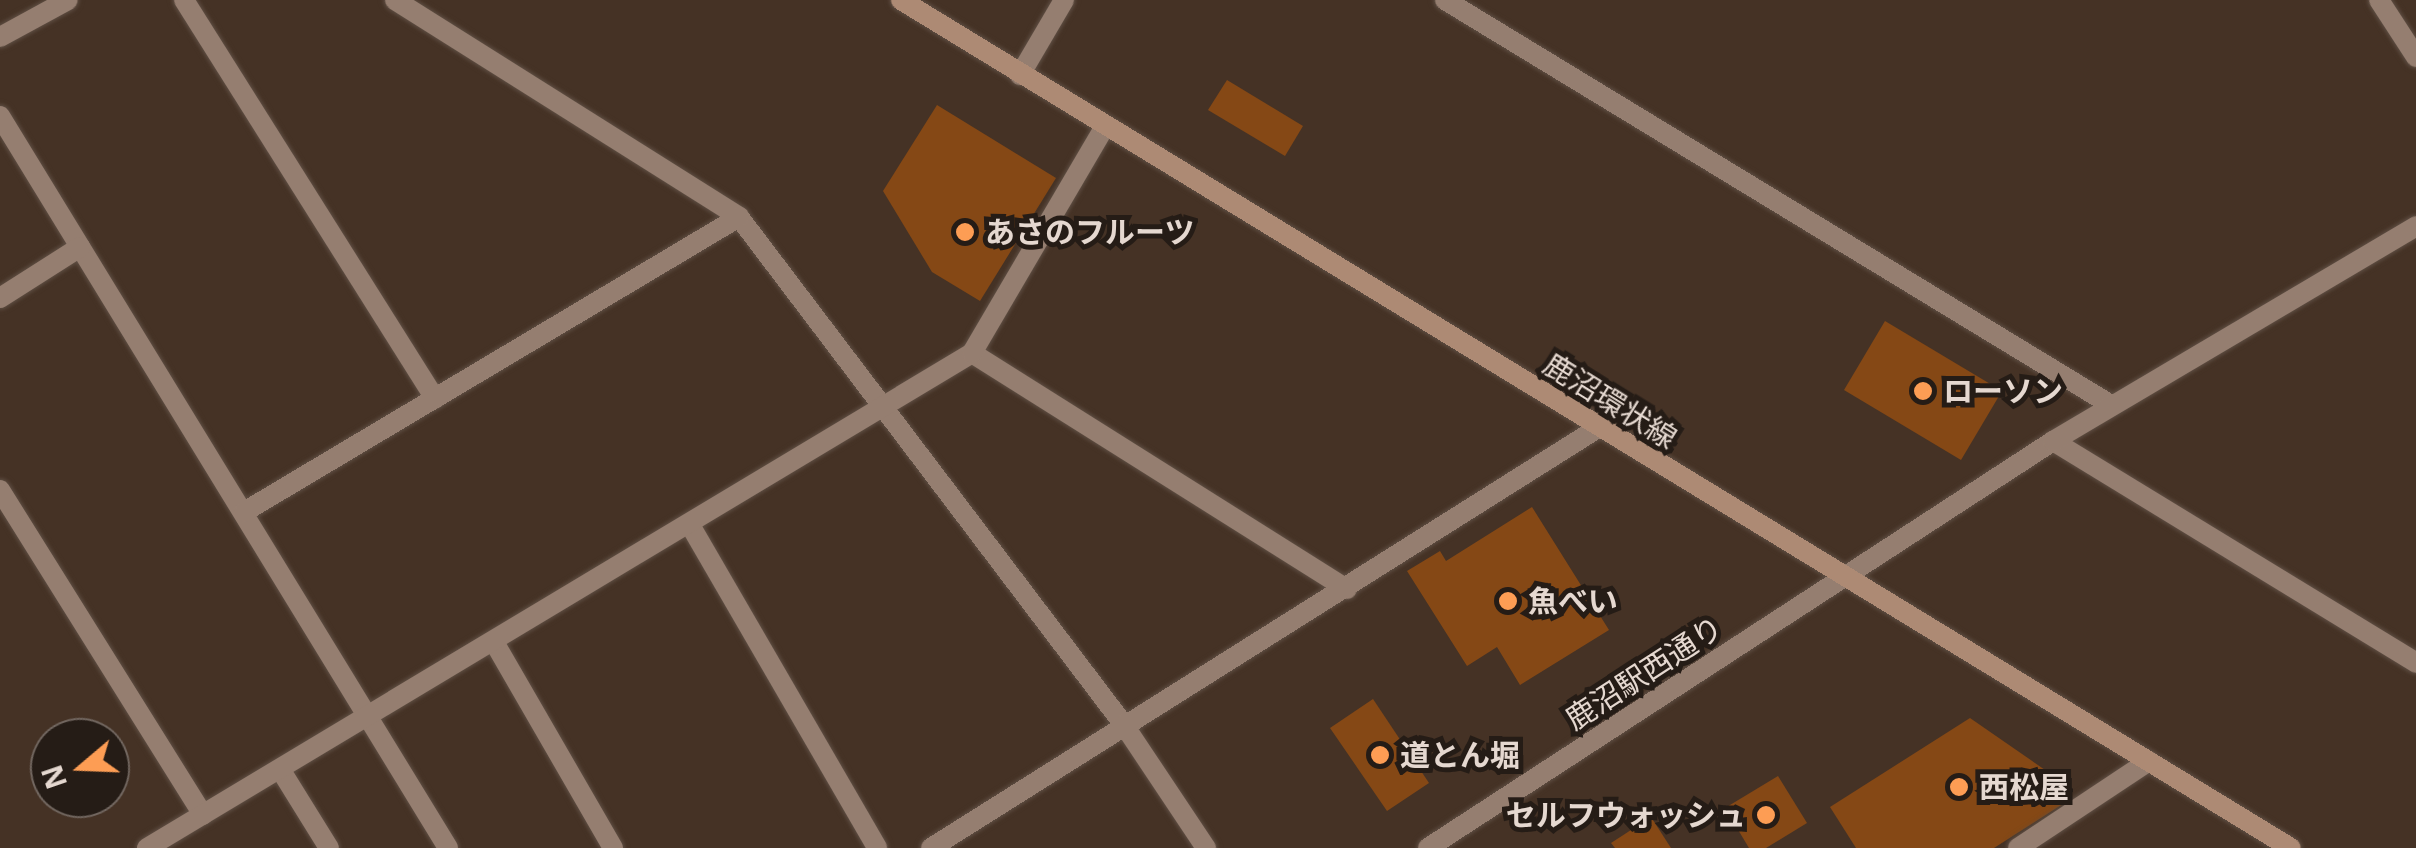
<!DOCTYPE html>
<html>
<head>
<meta charset="utf-8">
<style>
  body { margin:0 }
  #map { position:relative; width:2416px; height:848px; overflow:hidden; background:#453225; font-family:"Noto Sans","Noto Sans JP",sans-serif }
  div>[style] { position:absolute }
  .building>* { inset:0; background:#854815 }
  .roads { filter:drop-shadow(0 0 2px #5f4f44) drop-shadow(0 0 2px #5f4f44) }
  .minor>* { height:20px; margin:-10px; padding:0 10px; transform-origin:10px; border-radius:10px; background:#957e70 }
  .tertiary>* { height:20px; margin:-10px; padding:0 10px; transform-origin:10px; border-radius:10px; background:#957e70 }
  .secondary>* { height:20px; margin:-10px; padding:0 10px; transform-origin:10px; border-radius:10px; background:#ad8a74 }
  .dots>* { width:28px; height:28px; translate:-50% -50%; box-sizing:border-box; border:5px solid #251c16; border-radius:50% }
  span { translate:-50% -50%; white-space:nowrap; text-align:center; line-height:1.15; -webkit-text-stroke:10px #251c16; paint-order:stroke }
  .poi-label { font-size:30px; color:#e5d8d0; font-weight:700 }
  .left { translate:0 -50%; text-align:left }
  .right { translate:-100% -50%; text-align:right }
  .street-label { font-size:30px; color:#e5d8d0 }
  .north { position:absolute; left:30px; top:718px; width:100px; height:100px; box-sizing:border-box; background:#251c16; border:2px solid #726760; border-radius:50%; rotate:251deg; font-size:28px; font-weight:700; line-height:40px; text-align:center; color:#e5d8d0 }
  .north::after { content:''; display:block; margin:auto; width:35px; height:45px; background:#fd9d54; clip-path:polygon(50% 0,100% 100%,50% 72%,0 100%) }
</style>
</head>
<body>
<div id="map">
  <div class="building">
    <div style="clip-path:polygon(1227px 80px,1303px 126px,1285px 156px,1208px 110px)"></div>
    <div style="clip-path:polygon(937px 105px,1056px 178px,980px 301px,932px 272px,883px 191px)"></div>
    <div style="clip-path:polygon(1885px 321px,2002px 391px,1961px 460px,1844px 390px)"></div>
    <div style="clip-path:polygon(1532px 507px,1609px 630px,1520px 685px,1497px 647px,1467px 666px,1407px 571px,1440px 551px,1446px 561px)"></div>
    <div style="clip-path:polygon(1373px 699px,1429px 783px,1387px 811px,1330px 728px)"></div>
    <div style="clip-path:polygon(1970px 718px,2048px 772px,2066px 802px,1994px 848px,1856px 848px,1830px 807px)"></div>
    <div style="clip-path:polygon(1778px 776px,1807px 823px,1766px 848px,1749px 848px,1725px 808px)"></div>
    <div style="clip-path:polygon(1651px 817px,1671px 848px,1615px 848px,1611px 843px)"></div>
  </div>
  <div class="roads">
    <div class="minor">
      <div style="left:184px;top:0;width:471px;rotate:57.8deg"></div>
      <div style="left:395px;top:0;width:407px;rotate:32.2deg"></div>
      <div style="left:739px;top:217px;width:637px;rotate:52.84deg"></div>
      <div style="left:1124px;top:725px;width:148px;rotate:56.3deg"></div>
      <div style="left:1445px;top:0;width:779px;rotate:31.3deg"></div>
      <div style="left:0;top:37px;width:77px;rotate:-28.6deg"></div>
      <div style="left:1020px;top:75px;width:87px;rotate:-59.6deg"></div>
      <div style="left:0;top:116px;width:858px;rotate:58.53deg"></div>
      <div style="left:0;top:298px;width:95px;rotate:-32.5deg"></div>
      <div style="left:972px;top:353px;width:443px;rotate:32.2deg"></div>
      <div style="left:2053px;top:441px;width:426px;rotate:31.4deg"></div>
      <div style="left:0;top:490px;width:383px;rotate:58deg"></div>
      <div style="left:244px;top:512px;width:576px;rotate:-30.79deg"></div>
      <div style="left:690px;top:525px;width:373px;rotate:59.9deg"></div>
      <div style="left:494px;top:642px;width:238px;rotate:60deg"></div>
      <div style="left:280px;top:769px;width:93px;rotate:58.2deg"></div>
      <div style="left:147px;top:848px;width:962px;rotate:-30.96deg"></div>
      <div style="left:972px;top:353px;width:263px;rotate:-59.6deg"></div>
      <div style="left:931px;top:848px;width:788px;rotate:-32.2deg"></div>
      <div style="left:2018px;top:848px;width:157px;rotate:-33.6deg"></div>
    </div>
    <div class="tertiary">
      <div style="left:2379px;top:0;width:68px;rotate:57deg"></div>
      <div style="left:1428px;top:848px;width:746px;rotate:-33.07deg"></div>
      <div style="left:2053px;top:441px;width:422px;rotate:-30.6deg"></div>
    </div>
    <div class="secondary">
      <div style="left:901px;top:0;width:1628px;rotate:31.39deg"></div>
    </div>
  </div>
  <div class="dots">
    <div style="left:965px;top:232px;background:#fd9d54"></div>
    <div style="left:1923px;top:391px;background:#fd9d54"></div>
    <div style="left:1508px;top:601px;background:#fd9d54"></div>
    <div style="left:1380px;top:755px;background:#fd9d54"></div>
    <div style="left:1959px;top:787px;background:#fd9d54"></div>
    <div style="left:1766px;top:815px;background:#fd9d54"></div>
  </div>
  <div class="poi-label">
    <span class="left" style="left:985px;top:232px">あさのフルーツ</span>
    <span class="left" style="left:1943px;top:391px">ローソン</span>
    <span class="left" style="left:1528px;top:601px">魚べい</span>
    <span class="left" style="left:1400px;top:755px">道とん堀</span>
    <span class="left" style="left:1979px;top:787px">西松屋</span>
    <span class="right" style="left:1746px;top:815px">セルフウォッシュ</span>
  </div>
  <div class="street-label">
    <span style="left:1610px;top:401px;rotate:32deg">鹿沼環状線</span>
    <span style="left:1644px;top:673px;rotate:-33deg">鹿沼駅西通り</span>
  </div>
  <div class="north">N</div>
</div>
</body>
</html>
